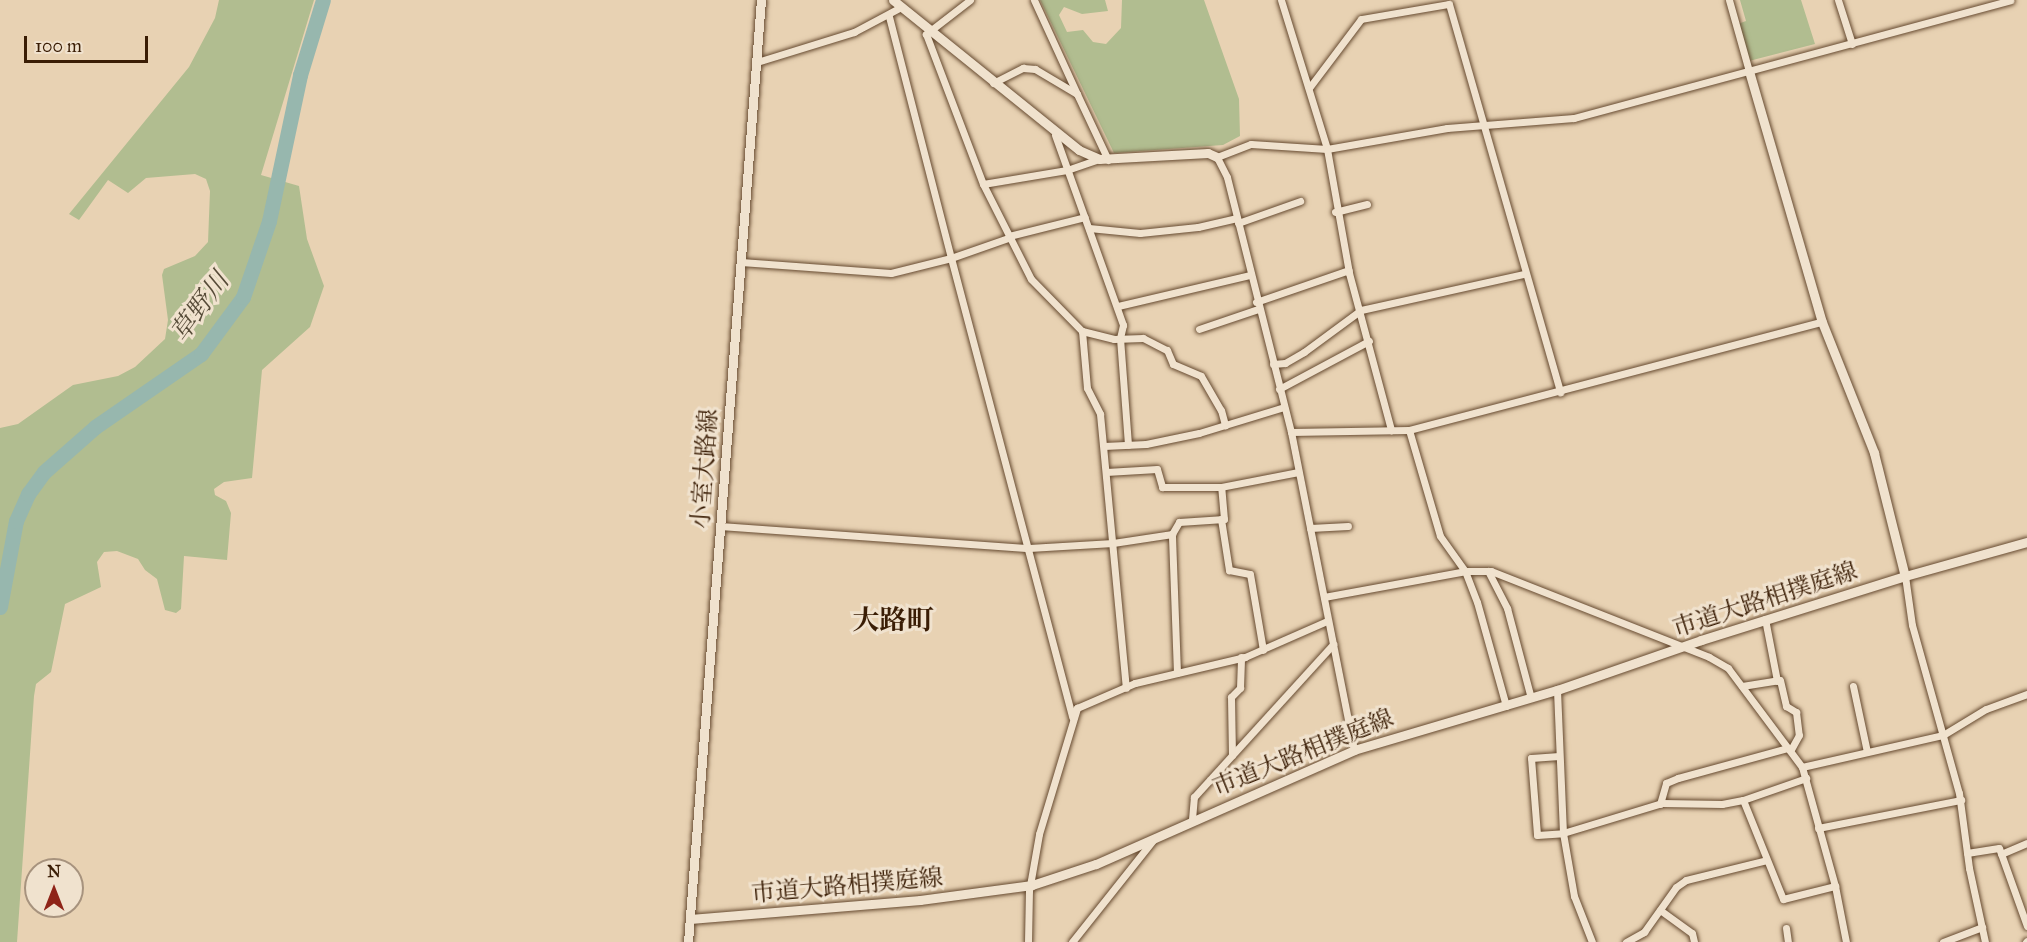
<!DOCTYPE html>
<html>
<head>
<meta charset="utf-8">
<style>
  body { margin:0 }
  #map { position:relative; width:2027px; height:942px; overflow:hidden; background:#e8d2b3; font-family:"IM FELL Great Primer","Noto Serif JP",serif }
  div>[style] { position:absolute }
  .green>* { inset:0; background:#b1bd90 }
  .river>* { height:15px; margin:-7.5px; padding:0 7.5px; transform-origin:7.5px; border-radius:7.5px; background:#97b7ae }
  .roads { filter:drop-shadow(0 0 2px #664a30) drop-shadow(0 0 2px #664a30) }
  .street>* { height:7px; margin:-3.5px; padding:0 3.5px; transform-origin:3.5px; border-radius:3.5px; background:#f0e2ce }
  .secondary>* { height:9px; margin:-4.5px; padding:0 4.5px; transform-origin:4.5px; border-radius:4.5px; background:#f0e2ce }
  span { translate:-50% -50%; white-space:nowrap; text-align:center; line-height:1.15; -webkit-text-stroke:6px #f0e2ce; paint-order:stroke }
  .street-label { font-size:24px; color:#3a1d05 }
  .water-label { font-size:26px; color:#564b38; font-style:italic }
  .quarter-label { font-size:27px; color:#3a1d05; font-weight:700 }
  .north { position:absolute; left:24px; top:858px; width:60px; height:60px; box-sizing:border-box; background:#f0e2ce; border:2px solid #a7937e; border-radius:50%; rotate:0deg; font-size:16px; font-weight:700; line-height:24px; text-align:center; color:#3a1d05 }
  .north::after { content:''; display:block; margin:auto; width:21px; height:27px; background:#8f2418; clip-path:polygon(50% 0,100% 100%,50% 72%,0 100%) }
  .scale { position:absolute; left:24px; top:36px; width:124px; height:27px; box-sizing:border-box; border:3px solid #3a1d05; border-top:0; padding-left:8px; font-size:18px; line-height:21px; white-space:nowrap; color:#3a1d05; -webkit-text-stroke:4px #f0e2ce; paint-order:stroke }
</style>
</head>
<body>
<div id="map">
  <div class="green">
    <div style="clip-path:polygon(219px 0,314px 0,261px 175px,299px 186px,307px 239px,324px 286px,310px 327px,262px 370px,252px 478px,224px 482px,214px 489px,215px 495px,226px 501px,231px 513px,227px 560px,184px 556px,181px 609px,176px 613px,165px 610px,157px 579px,145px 570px,138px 559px,117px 551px,104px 552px,97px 562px,101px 587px,65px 604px,51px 672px,36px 684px,34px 696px,17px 942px,0 942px,0 428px,18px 424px,73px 385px,118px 376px,135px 367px,165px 339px,168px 320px,162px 275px,164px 269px,195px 256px,208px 242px,210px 191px,206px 179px,195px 174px,146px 178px,128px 193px,108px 180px,79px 220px,69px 214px,189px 67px,215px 18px)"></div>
    <div style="clip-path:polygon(1040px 0,1105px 0,1108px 11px,1082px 14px,1064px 7px,1059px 15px,1067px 32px,1083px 30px,1093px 42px,1106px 44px,1121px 28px,1122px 0,1204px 0,1239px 99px,1240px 136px,1223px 145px,1114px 153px)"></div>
    <div style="clip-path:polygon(1740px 0,1801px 0,1815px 44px,1749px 61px,1735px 25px,1746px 21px)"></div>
  </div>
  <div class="river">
    <div style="left:0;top:607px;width:87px;rotate:-79.5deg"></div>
    <div style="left:16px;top:521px;width:30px;rotate:-66deg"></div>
    <div style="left:28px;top:494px;width:27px;rotate:-54deg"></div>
    <div style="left:44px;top:472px;width:68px;rotate:-41.4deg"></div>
    <div style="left:95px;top:427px;width:129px;rotate:-34.6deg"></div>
    <div style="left:201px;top:354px;width:71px;rotate:-53.6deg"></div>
    <div style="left:243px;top:297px;width:80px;rotate:-71.1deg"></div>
    <div style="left:269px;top:221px;width:149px;rotate:-78deg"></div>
    <div style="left:300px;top:75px;width:78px;rotate:-73deg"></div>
  </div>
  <div class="roads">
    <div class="street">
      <div style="left:970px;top:0;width:56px;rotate:142.3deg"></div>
      <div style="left:926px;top:34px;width:160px;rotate:69.2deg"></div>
      <div style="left:983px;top:184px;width:106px;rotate:63.2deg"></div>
      <div style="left:1031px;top:279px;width:73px;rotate:45.6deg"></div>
      <div style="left:1082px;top:331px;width:33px;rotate:14deg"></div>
      <div style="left:1114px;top:339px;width:29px;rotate:-2deg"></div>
      <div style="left:1143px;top:338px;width:27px;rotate:27deg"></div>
      <div style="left:1167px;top:350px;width:15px;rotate:67deg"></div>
      <div style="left:1173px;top:364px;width:30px;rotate:23deg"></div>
      <div style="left:1201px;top:376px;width:39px;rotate:60deg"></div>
      <div style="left:1221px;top:410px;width:16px;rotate:75deg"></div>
      <div style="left:1034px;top:0;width:103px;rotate:65.4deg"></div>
      <div style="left:1281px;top:0;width:156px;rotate:72.8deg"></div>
      <div style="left:1327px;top:149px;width:126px;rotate:79.9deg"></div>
      <div style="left:1349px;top:273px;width:163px;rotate:75deg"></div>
      <div style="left:1729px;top:0;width:74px;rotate:74.3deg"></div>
      <div style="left:1838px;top:0;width:46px;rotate:72.3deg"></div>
      <div style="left:757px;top:62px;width:102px;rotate:-17.2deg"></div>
      <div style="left:854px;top:32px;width:53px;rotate:-28deg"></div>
      <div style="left:993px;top:83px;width:34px;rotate:-27deg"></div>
      <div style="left:1023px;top:68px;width:12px;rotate:5deg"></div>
      <div style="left:1035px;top:69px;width:49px;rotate:30.8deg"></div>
      <div style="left:1077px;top:94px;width:73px;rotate:64.8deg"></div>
      <div style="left:1309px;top:88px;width:86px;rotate:-53deg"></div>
      <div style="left:1361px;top:19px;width:89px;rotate:-9.7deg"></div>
      <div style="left:1449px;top:4px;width:404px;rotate:74deg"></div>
      <div style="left:1055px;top:135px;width:202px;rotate:70.3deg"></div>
      <div style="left:1123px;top:325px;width:13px;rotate:103deg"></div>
      <div style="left:1120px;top:338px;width:107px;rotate:85.7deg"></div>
      <div style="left:983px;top:184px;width:85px;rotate:-9.5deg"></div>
      <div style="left:1067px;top:170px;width:34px;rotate:-19deg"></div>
      <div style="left:1335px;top:212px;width:33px;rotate:-14deg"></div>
      <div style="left:1238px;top:223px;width:66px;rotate:-19.5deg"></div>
      <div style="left:1089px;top:228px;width:51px;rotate:5.6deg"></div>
      <div style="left:1140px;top:233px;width:58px;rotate:-5.9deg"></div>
      <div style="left:1198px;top:227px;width:40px;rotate:-13deg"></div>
      <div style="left:1009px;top:236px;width:78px;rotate:-14deg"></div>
      <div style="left:1011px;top:237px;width:64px;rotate:160.7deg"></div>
      <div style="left:951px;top:258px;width:475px;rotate:75.2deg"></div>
      <div style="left:741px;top:262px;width:150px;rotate:4.2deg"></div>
      <div style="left:891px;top:273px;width:62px;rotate:-14deg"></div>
      <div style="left:951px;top:258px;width:250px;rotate:-104.4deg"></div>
      <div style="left:1256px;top:302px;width:98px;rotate:-19deg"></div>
      <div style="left:1118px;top:306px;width:136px;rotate:-13.2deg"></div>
      <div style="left:1199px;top:329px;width:62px;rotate:-18.7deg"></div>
      <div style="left:1082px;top:331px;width:57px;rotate:85deg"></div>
      <div style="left:1087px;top:388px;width:29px;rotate:63deg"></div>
      <div style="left:1100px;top:414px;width:275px;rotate:84.6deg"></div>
      <div style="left:1273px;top:364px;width:12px;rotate:-5deg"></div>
      <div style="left:1285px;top:363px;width:22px;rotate:-30deg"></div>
      <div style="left:1304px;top:352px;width:71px;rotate:-36.4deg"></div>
      <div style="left:1361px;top:310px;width:167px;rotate:-12.5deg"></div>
      <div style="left:1279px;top:389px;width:102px;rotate:-28.1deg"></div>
      <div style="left:1409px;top:430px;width:110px;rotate:73.7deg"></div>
      <div style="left:1440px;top:536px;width:43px;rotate:54.5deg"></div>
      <div style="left:1465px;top:571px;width:33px;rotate:69deg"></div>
      <div style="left:1477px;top:602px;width:108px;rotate:74.4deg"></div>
      <div style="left:1291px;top:432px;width:118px;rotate:-1deg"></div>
      <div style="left:1409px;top:430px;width:427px;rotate:-14.7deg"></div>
      <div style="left:1104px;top:446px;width:42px;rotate:-2.7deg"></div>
      <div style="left:1146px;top:444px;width:54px;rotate:-11.7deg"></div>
      <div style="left:1199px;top:433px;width:89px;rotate:-17deg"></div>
      <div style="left:1106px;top:472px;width:51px;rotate:-3.4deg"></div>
      <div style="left:1157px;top:469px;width:19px;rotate:74deg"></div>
      <div style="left:1162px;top:487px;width:59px"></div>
      <div style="left:1221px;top:519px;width:52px;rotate:81.1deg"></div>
      <div style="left:1229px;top:570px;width:21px;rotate:11deg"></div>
      <div style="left:1250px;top:574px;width:77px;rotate:80.3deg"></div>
      <div style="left:720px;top:526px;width:310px;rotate:4.1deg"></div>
      <div style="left:1029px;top:548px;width:84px;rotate:-3.4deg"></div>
      <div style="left:1113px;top:543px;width:60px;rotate:-8.7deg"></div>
      <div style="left:1310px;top:528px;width:38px;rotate:-3deg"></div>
      <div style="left:1488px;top:571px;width:42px;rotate:62.8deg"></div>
      <div style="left:1507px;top:608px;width:93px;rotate:75.1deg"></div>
      <div style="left:1905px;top:576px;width:49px;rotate:81.9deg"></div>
      <div style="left:1912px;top:625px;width:174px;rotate:74.4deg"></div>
      <div style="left:1959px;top:793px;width:76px;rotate:82.4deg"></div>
      <div style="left:1969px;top:868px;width:76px;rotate:77.8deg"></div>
      <div style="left:1324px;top:597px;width:143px;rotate:-10.4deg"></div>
      <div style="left:1465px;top:571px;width:26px"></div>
      <div style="left:1491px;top:571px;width:234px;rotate:21.5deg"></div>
      <div style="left:1709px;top:657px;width:22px;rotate:30deg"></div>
      <div style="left:1728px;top:668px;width:124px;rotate:53.2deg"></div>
      <div style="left:1802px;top:767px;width:123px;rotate:74.5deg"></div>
      <div style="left:1835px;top:886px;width:57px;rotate:78.9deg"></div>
      <div style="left:1765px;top:619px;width:63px;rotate:79deg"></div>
      <div style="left:1177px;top:673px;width:139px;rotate:-92.1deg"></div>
      <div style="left:1172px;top:534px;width:14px;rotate:-60deg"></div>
      <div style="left:1179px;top:522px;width:45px;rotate:-3.8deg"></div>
      <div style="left:1224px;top:519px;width:32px;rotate:-95deg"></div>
      <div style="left:1221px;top:487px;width:78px;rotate:-11deg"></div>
      <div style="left:1742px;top:686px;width:38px;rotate:-9deg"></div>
      <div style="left:1780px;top:680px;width:27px;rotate:77deg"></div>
      <div style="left:1786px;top:706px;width:12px;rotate:31deg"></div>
      <div style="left:1796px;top:712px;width:23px;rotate:83deg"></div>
      <div style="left:1799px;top:735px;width:18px;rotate:119deg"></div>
      <div style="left:1853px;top:686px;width:67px;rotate:78deg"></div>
      <div style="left:1557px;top:690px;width:143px;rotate:87.6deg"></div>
      <div style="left:1563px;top:833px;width:64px;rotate:80.1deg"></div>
      <div style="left:1574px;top:896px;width:49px;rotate:68.6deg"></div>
      <div style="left:1354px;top:750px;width:324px;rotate:-101.2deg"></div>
      <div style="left:1291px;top:432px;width:263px;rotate:-104.1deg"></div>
      <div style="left:1227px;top:177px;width:22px;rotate:-117deg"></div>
      <div style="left:1217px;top:157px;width:36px;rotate:-21deg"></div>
      <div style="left:1251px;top:144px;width:76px;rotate:3.8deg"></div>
      <div style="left:1327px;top:149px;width:122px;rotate:-9.9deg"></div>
      <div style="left:1447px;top:128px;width:127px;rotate:-4.5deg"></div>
      <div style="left:1574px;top:118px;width:452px;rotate:-15.1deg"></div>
      <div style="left:1232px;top:755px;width:58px;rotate:-91deg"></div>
      <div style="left:1231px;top:697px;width:13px;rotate:-45deg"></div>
      <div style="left:1240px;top:688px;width:31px;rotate:-88deg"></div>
      <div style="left:1559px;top:756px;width:28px;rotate:176deg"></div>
      <div style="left:1531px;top:758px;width:77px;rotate:85.5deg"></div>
      <div style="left:1537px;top:835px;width:26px;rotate:-4deg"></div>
      <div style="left:1563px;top:833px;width:103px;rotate:-16.9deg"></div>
      <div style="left:1662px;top:803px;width:60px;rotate:1deg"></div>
      <div style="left:1722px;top:804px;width:21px;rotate:-11deg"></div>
      <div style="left:1743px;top:800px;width:67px;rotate:-19.2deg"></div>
      <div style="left:1802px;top:767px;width:145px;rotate:-12.8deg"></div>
      <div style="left:1943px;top:735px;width:50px;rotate:-31.2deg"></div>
      <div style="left:1986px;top:709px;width:44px;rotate:-20.1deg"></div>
      <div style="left:1743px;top:800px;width:107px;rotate:68deg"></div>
      <div style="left:1783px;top:899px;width:54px;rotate:-14deg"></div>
      <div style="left:1660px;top:804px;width:22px;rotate:-74deg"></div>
      <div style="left:1666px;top:783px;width:13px;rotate:-23deg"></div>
      <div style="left:1678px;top:778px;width:114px;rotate:-15.3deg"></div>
      <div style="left:1192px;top:819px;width:22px;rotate:-85deg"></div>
      <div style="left:1194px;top:797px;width:207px;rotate:-47.7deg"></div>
      <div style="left:1818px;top:828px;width:146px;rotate:-11.1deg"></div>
      <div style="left:1967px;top:853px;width:32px;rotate:-9deg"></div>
      <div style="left:1999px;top:848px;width:83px;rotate:70.3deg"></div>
      <div style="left:2001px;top:854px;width:28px;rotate:-23deg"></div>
      <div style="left:1660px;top:910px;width:39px;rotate:36deg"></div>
      <div style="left:1692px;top:933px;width:9px;rotate:77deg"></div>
      <div style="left:1786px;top:928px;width:14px;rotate:82deg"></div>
      <div style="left:1028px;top:942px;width:51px;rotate:-88.9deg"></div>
      <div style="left:1029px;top:891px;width:58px;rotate:-80deg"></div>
      <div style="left:1039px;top:834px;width:132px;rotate:-73.2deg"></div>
      <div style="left:1077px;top:708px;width:63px;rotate:-23.3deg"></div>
      <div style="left:1135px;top:683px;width:113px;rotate:-13.3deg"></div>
      <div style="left:1245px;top:657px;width:90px;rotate:-23.7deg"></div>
      <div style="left:1072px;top:942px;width:130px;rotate:-51.5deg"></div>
      <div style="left:1626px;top:942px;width:21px;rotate:-29deg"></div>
      <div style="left:1644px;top:932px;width:55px;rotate:-54.6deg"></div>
      <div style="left:1676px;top:887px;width:12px;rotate:-35deg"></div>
      <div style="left:1686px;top:880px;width:83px;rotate:-13.9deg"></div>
      <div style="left:1943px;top:942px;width:42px;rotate:-21deg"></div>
      <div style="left:2026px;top:942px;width:1px;rotate:-45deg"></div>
    </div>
    <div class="secondary">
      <div style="left:893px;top:0;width:239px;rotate:38.9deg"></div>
      <div style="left:1079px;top:150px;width:22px;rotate:24deg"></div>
      <div style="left:1099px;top:159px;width:109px;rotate:-3.2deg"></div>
      <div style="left:1208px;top:153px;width:10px;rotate:24deg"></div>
      <div style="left:1749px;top:71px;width:261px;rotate:73.8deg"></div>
      <div style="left:1822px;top:322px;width:141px;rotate:68.3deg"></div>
      <div style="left:1874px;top:453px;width:127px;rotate:75.9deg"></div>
      <div style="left:690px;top:919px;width:231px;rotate:-4.7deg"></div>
      <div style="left:920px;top:900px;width:113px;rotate:-7.6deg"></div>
      <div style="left:1032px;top:885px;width:67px;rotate:-18.2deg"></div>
      <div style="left:1096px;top:864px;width:282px;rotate:-23.8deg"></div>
      <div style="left:1354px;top:750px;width:212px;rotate:-16.5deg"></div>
      <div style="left:1557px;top:690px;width:152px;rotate:-19.1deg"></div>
      <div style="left:1701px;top:640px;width:214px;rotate:-17.4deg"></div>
      <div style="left:1905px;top:576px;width:127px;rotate:-15.6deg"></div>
      <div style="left:688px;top:942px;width:945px;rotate:-85.57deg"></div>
    </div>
  </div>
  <div class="street-label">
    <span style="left:705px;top:469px;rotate:-86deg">小室大路線</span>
    <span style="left:1765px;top:600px;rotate:-18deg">市道大路相撲庭線</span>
    <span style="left:1303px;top:753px;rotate:-22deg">市道大路相撲庭線</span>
    <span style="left:847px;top:886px;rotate:-5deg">市道大路相撲庭線</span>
  </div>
  <div class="water-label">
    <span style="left:200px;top:307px;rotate:-54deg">草野川</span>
  </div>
  <div class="quarter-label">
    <span style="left:893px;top:620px">大路町</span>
  </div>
  <div class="north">N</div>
  <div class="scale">100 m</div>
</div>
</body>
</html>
